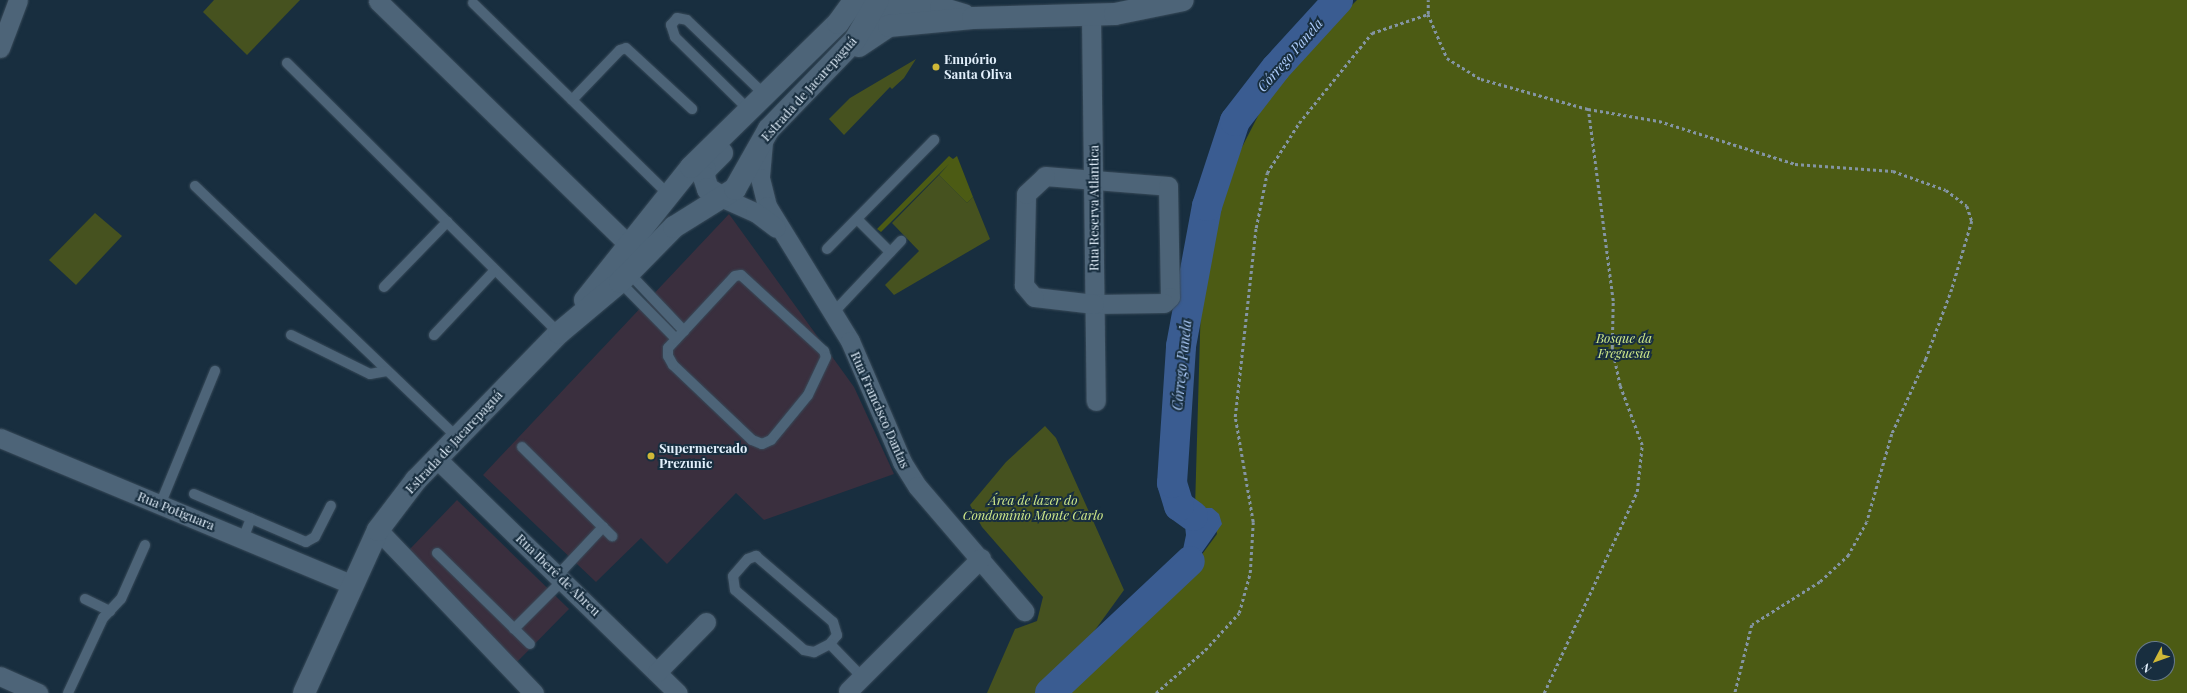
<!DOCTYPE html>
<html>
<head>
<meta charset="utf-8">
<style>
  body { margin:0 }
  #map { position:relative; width:2187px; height:693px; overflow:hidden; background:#182e3f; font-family:"Playfair Display",serif }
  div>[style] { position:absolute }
  .commercial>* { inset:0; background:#3a2f3e }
  .green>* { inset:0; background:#46521f }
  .forest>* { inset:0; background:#4c5b14 }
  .water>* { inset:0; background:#3a5c91 }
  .river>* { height:30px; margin:-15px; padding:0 15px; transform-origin:15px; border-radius:15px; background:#3a5c91 }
  .path>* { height:2.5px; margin-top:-1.25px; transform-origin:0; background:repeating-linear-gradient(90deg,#8495a3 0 3px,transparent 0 6px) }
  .roads { filter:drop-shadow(0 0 1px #384a59) drop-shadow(0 0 1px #384a59) }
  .lane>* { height:10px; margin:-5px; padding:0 5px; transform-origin:5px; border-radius:5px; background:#4d6478 }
  .street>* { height:19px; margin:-9.5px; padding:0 9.5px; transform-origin:9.5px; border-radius:9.5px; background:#4d6478 }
  .secondary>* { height:22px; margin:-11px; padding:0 11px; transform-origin:11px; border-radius:11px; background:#4d6478 }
  .dots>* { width:11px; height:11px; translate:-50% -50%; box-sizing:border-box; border:2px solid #182e3f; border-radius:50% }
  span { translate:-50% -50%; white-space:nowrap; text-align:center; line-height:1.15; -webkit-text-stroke:4px #182e3f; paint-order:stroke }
  .poi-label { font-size:13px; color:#e2effb; font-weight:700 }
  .left { translate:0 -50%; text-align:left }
  .street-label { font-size:13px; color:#e2effb }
  .park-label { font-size:13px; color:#d0ea8a; font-style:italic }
  .water-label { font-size:14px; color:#adccfb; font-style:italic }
  .north { position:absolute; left:2135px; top:641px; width:40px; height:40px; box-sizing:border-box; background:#182e3f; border:1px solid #697b8a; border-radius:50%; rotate:229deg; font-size:11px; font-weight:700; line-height:16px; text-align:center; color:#e2effb }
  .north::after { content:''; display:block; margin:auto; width:14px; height:18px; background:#cfb837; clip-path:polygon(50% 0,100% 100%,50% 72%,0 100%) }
</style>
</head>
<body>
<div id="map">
  <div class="commercial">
    <div style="clip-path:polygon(729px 214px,854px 387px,894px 474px,764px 520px,736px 493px,667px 564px,641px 538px,596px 582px,483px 475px)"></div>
    <div style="clip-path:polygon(457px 500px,569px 609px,517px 662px,409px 550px)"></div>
  </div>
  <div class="green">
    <div style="clip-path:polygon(214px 0,300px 0,247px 55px,203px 12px)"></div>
    <div style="clip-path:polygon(916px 59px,904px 78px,892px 89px,890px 87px,844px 135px,829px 119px,850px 98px)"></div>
    <div style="clip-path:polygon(939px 175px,967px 203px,973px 197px,990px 239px,894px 295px,885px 285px,919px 251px,892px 223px)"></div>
    <div style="clip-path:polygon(95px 213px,122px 236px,76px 285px,49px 260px)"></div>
    <div style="clip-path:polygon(1045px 426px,1056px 438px,1124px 590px,1069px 666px,1056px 693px,987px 693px,1015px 629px,1037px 621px,1043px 597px,982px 527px,970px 505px,1006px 462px)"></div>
  </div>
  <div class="forest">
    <div style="clip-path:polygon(evenodd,1357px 0,2187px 0,2187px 693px,1060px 693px,1066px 682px,1175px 591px,1217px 534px,1212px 508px,1195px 508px,1201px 300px,1223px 184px,1276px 81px,1357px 0,2143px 649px,2167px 649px,2167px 673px,2143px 673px,2143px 649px)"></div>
    <div style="clip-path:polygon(949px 156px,953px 159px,957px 156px,973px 197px,967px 203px,939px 175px,949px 164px,881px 232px,877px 229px)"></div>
  </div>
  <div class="water">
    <div style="clip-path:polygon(1172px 483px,1183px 503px,1195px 508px,1212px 508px,1219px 514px,1222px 524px,1175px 591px,1160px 591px,1180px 564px,1186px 535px,1185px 526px,1171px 503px)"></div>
  </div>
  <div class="river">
    <div style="left:1193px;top:516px;width:17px;rotate:-144deg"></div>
    <div style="left:1179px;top:506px;width:24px;rotate:-107deg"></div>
    <div style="left:1172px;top:483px;width:137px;rotate:-86.2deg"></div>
    <div style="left:1181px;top:346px;width:142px;rotate:-79.5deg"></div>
    <div style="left:1207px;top:206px;width:89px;rotate:-71.8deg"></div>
    <div style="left:1235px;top:121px;width:67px;rotate:-52.3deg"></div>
    <div style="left:1276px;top:68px;width:92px;rotate:-47.6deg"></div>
    <div style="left:1050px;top:693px;width:192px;rotate:-43.3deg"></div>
  </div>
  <div class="path">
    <div style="left:1428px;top:14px;width:14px;rotate:-90deg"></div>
    <div style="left:1156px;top:693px;width:65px;rotate:-41.3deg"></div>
    <div style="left:1205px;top:650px;width:50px;rotate:-47.4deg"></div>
    <div style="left:1239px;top:613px;width:41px;rotate:-74.6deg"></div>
    <div style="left:1250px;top:573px;width:51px;rotate:-86.6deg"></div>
    <div style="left:1253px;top:522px;width:107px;rotate:-99.7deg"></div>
    <div style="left:1235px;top:417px;width:190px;rotate:-83.7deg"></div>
    <div style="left:1256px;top:228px;width:56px;rotate:-78.7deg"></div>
    <div style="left:1267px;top:173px;width:59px;rotate:-57.4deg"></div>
    <div style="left:1299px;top:123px;width:116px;rotate:-51deg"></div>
    <div style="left:1372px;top:33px;width:59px;rotate:-18.7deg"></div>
    <div style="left:1428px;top:14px;width:48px;rotate:66.6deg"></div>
    <div style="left:1447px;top:58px;width:40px;rotate:32deg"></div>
    <div style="left:1481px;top:79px;width:111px;rotate:15.7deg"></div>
    <div style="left:1588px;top:109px;width:72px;rotate:9.6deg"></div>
    <div style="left:1659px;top:121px;width:143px;rotate:17.5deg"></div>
    <div style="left:1795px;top:164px;width:98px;rotate:4.1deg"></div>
    <div style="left:1893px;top:171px;width:56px;rotate:19.7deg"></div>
    <div style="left:1946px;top:190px;width:26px;rotate:37deg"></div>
    <div style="left:1967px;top:206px;width:16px;rotate:72deg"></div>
    <div style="left:1972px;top:221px;width:71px;rotate:106.4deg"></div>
    <div style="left:1952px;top:289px;width:75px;rotate:110.4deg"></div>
    <div style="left:1926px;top:359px;width:82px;rotate:114.4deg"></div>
    <div style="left:1892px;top:434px;width:91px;rotate:105.9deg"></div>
    <div style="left:1867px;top:522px;width:38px;rotate:119deg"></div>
    <div style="left:1849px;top:555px;width:40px;rotate:137deg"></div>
    <div style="left:1820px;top:582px;width:80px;rotate:147.7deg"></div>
    <div style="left:1752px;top:625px;width:70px;rotate:104deg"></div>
    <div style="left:1544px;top:693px;width:221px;rotate:-65.2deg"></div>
    <div style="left:1637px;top:492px;width:47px;rotate:-83.9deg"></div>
    <div style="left:1642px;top:445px;width:63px;rotate:-110.4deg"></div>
    <div style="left:1620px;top:386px;width:39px;rotate:-102deg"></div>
    <div style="left:1612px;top:348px;width:47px;rotate:-88.8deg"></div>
    <div style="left:1613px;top:301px;width:194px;rotate:-97.4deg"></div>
  </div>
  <div class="roads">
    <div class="lane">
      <div style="left:473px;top:3px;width:274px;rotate:44.4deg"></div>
      <div style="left:287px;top:63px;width:383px;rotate:44.8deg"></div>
      <div style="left:572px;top:100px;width:69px;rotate:-46.2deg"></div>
      <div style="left:620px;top:50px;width:6px;rotate:-18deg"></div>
      <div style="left:626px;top:48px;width:90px;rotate:42.7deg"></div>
      <div style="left:749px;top:110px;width:104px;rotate:-135.4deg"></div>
      <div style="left:675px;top:37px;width:13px;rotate:-108deg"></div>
      <div style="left:671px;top:25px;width:9px;rotate:-49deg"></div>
      <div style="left:677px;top:18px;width:10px;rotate:11deg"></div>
      <div style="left:687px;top:20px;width:108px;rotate:43.9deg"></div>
      <div style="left:195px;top:186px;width:363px;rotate:43.8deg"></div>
      <div style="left:857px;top:219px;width:47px;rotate:45deg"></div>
      <div style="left:827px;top:249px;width:153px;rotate:-45.5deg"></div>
      <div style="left:629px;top:273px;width:80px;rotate:46.5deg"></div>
      <div style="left:741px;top:275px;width:113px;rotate:42.5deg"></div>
      <div style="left:824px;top:351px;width:6px;rotate:72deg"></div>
      <div style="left:826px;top:357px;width:42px;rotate:115.3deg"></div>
      <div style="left:808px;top:395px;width:58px;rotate:129.4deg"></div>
      <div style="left:771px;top:440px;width:10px;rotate:156deg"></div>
      <div style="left:762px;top:444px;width:11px;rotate:-158deg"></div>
      <div style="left:752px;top:440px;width:109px;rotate:-136.5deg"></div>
      <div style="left:673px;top:365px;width:10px;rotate:-119deg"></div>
      <div style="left:668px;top:356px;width:8px;rotate:-90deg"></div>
      <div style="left:668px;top:348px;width:98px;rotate:-47.1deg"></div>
      <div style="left:735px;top:276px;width:6px;rotate:-9deg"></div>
      <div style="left:620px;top:282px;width:80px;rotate:45.5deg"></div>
      <div style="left:384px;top:287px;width:91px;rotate:-45.9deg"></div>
      <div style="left:834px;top:312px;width:98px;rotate:-46.7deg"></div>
      <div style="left:291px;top:335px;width:88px;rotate:26.3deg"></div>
      <div style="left:370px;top:374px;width:17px;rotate:-10deg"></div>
      <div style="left:434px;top:335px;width:89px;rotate:-46.8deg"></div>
      <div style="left:522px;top:447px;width:127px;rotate:44.7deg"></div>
      <div style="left:194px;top:494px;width:122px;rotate:23.2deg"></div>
      <div style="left:306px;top:542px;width:10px;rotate:-29deg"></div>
      <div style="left:315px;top:537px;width:35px;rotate:-63deg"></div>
      <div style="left:160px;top:505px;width:145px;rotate:-67.7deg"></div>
      <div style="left:243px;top:539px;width:22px;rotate:-69deg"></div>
      <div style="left:437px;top:553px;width:130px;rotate:44.4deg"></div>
      <div style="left:756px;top:556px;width:101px;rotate:40.6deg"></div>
      <div style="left:833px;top:622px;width:14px;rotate:73deg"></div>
      <div style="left:837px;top:635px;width:11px;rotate:128deg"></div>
      <div style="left:830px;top:644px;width:18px;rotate:153deg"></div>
      <div style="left:814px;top:652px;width:10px;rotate:-169deg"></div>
      <div style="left:804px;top:650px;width:91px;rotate:-139deg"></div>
      <div style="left:735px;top:590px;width:14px;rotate:-98deg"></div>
      <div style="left:733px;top:576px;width:23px;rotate:-49deg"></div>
      <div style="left:748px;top:559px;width:9px;rotate:-21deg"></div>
      <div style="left:558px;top:575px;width:66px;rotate:-46.8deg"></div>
      <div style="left:85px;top:599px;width:28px;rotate:26deg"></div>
      <div style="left:514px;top:629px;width:69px;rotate:-45deg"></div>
      <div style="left:830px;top:644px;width:46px;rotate:45.9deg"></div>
      <div style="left:68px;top:693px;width:83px;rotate:-65deg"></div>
      <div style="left:103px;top:618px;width:26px;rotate:-47deg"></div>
      <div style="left:121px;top:599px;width:59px;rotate:-66deg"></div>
    </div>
    <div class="street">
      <div style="left:378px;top:1px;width:350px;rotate:44.2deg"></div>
      <div style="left:1091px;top:15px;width:386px;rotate:89.3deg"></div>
      <div style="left:0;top:48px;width:51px;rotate:-69.4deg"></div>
      <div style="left:763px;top:142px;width:36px;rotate:95deg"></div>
      <div style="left:760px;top:178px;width:29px;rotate:76deg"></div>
      <div style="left:767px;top:206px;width:158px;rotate:58.4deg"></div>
      <div style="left:850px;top:341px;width:132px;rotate:66.7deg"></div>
      <div style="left:902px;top:462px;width:28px;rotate:58deg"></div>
      <div style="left:917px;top:486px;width:165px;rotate:49.4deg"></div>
      <div style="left:1045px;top:176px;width:123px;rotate:4.6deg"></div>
      <div style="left:1168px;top:186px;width:111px;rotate:89deg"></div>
      <div style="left:1170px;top:297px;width:8px;rotate:135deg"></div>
      <div style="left:1164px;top:303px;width:70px;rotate:179.2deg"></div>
      <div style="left:1094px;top:304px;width:60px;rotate:-173.3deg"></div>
      <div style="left:1034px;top:297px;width:16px;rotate:-130deg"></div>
      <div style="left:1024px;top:285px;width:91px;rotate:-88.7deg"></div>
      <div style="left:1026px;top:194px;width:26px;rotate:-43deg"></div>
      <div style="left:723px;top:198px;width:35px;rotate:24deg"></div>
      <div style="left:755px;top:212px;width:26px;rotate:37deg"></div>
      <div style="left:0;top:438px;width:380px;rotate:22.6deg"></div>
      <div style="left:436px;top:458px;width:337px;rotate:44.2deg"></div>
      <div style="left:378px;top:530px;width:226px;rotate:46.3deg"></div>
      <div style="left:657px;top:672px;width:70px;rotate:-45.6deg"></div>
      <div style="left:0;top:676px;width:42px;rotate:24.1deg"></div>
      <div style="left:848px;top:691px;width:188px;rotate:-45deg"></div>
    </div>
    <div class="secondary">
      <div style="left:862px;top:9px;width:79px;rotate:-0.7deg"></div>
      <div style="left:941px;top:8px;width:24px;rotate:17deg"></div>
      <div style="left:859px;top:46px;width:36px;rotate:-34deg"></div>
      <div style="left:889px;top:26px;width:84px;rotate:-5.4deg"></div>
      <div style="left:973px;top:18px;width:142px;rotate:-1.6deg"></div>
      <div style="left:1115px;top:14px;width:69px;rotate:-11.6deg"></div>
      <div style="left:722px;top:153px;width:24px;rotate:135deg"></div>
      <div style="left:705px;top:170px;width:7px;rotate:98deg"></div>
      <div style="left:704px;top:177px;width:13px;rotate:72deg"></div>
      <div style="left:708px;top:189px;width:17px;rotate:31deg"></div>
      <div style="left:585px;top:300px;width:170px;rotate:-51.4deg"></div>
      <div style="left:691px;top:167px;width:206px;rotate:-44.4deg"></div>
      <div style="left:838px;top:23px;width:29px;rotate:-54deg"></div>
      <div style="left:304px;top:693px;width:179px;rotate:-65.6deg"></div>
      <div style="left:378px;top:530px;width:63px;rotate:-52.8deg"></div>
      <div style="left:416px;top:480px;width:205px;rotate:-45.8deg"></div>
      <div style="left:559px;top:333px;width:80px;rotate:-39.9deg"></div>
      <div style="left:620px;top:282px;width:77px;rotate:-45.5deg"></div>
      <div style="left:674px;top:227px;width:72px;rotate:-31.9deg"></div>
      <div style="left:735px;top:189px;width:69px;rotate:-60.5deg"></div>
      <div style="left:769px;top:129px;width:124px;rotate:-46deg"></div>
      <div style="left:855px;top:40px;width:46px;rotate:-60.1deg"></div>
    </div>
  </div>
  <div class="dots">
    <div style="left:936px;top:67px;background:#cfb837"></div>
    <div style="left:651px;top:456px;background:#cfb837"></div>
  </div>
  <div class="poi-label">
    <span class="left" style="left:944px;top:67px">Empório<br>Santa Oliva</span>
    <span class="left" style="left:659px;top:456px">Supermercado<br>Prezunic</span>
  </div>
  <div class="street-label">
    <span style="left:809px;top:89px;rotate:-48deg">Estrada de Jacarepaguá</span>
    <span style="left:1094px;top:208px;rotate:-90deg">Rua Reserva Atlantica</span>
    <span style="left:880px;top:410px;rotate:66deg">Rua Francisco Dantas</span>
    <span style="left:454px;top:442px;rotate:-47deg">Estrada de Jacarepaguá</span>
    <span style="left:176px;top:511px;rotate:22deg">Rua Potiguara</span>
    <span style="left:558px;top:575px;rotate:44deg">Rua Iberê de Abreu</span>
  </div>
  <div class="park-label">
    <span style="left:1624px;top:346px">Bosque da<br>Freguesia</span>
    <span style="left:1033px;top:508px">Área de lazer do<br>Condomínio Monte Carlo</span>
  </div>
  <div class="water-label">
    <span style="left:1290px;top:55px;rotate:-49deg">Córrego Panela</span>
    <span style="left:1182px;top:365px;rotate:-84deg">Córrego Panela</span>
  </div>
  <div class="north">N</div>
</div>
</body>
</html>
